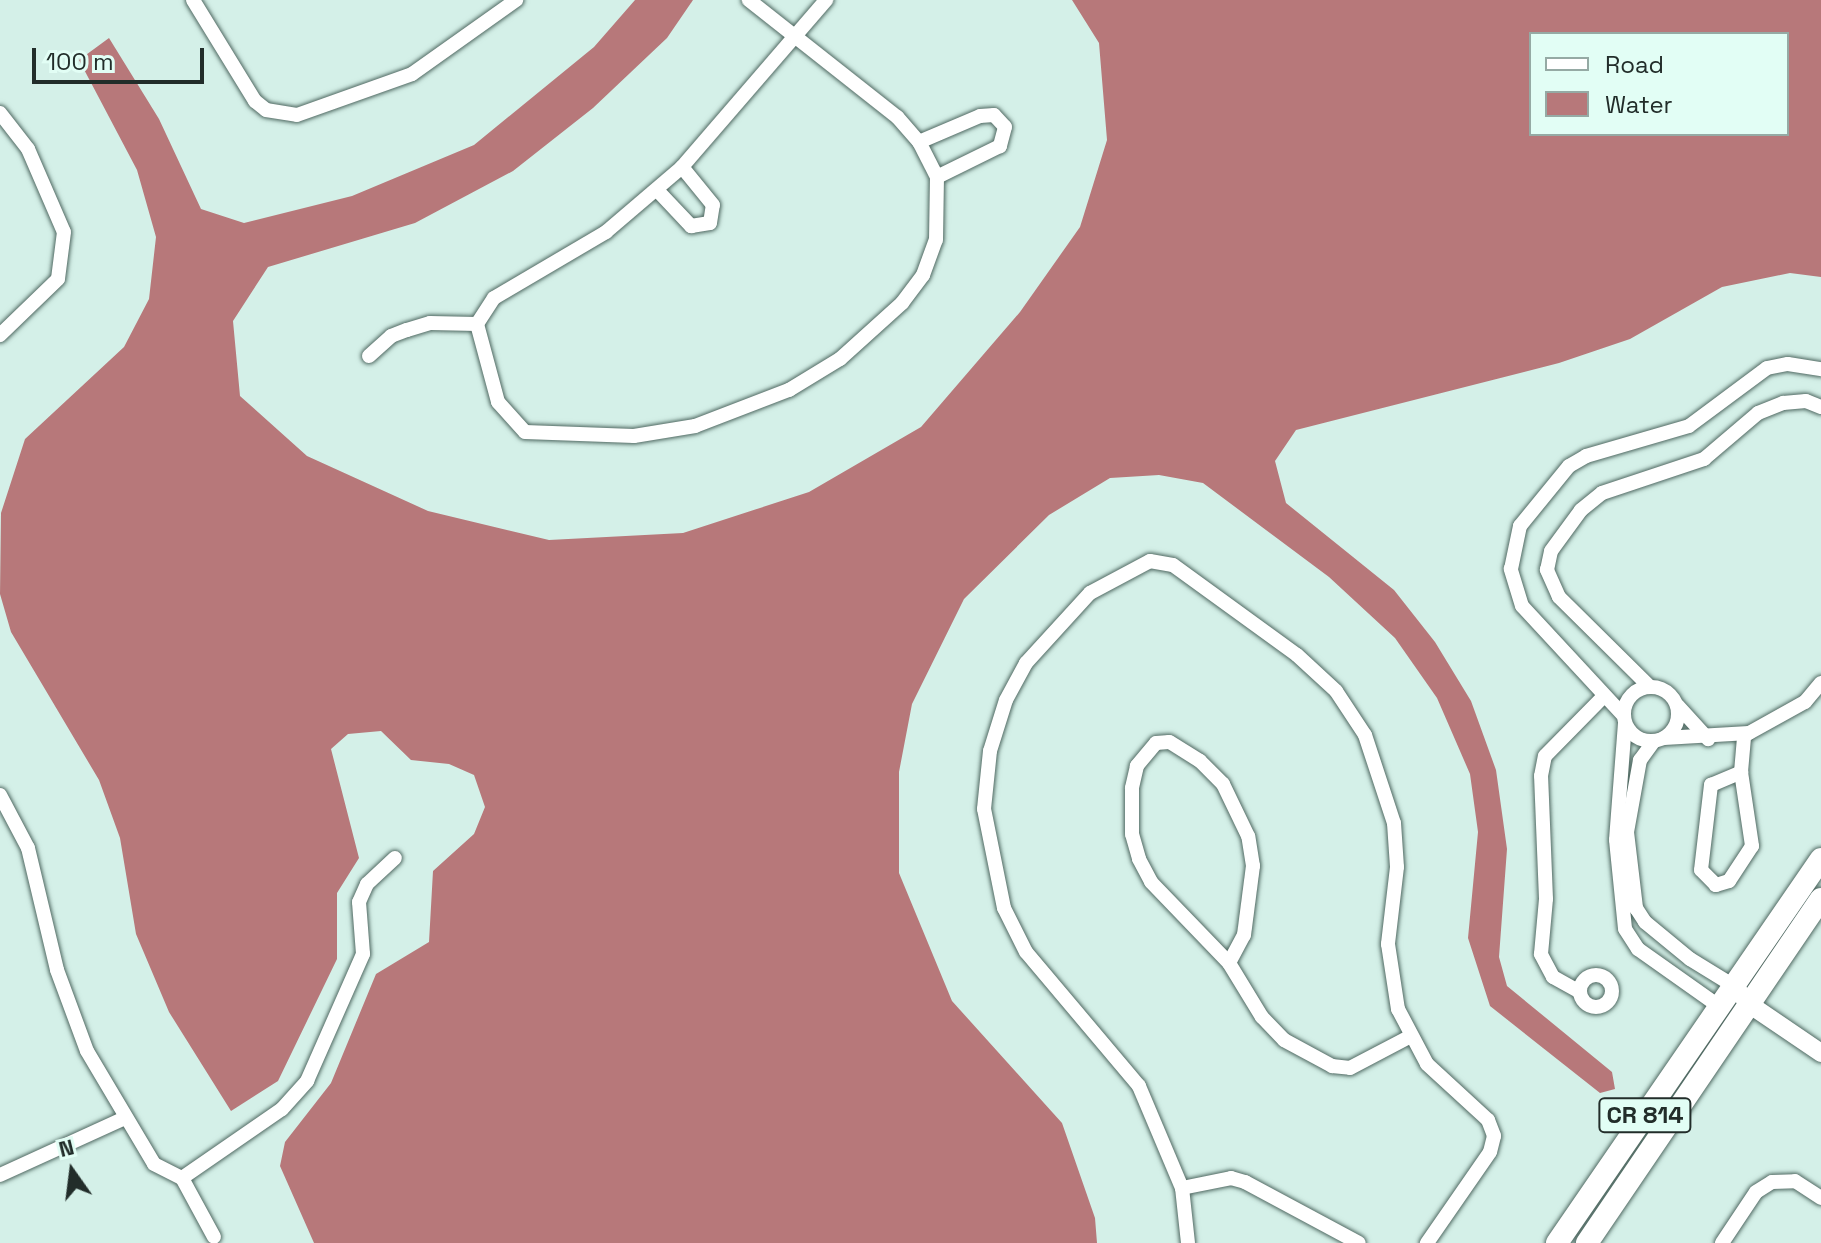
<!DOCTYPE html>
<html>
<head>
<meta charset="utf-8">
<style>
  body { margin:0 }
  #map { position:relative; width:1821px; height:1243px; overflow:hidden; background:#d4f0e8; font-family:"Space Grotesk",sans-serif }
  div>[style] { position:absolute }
  .water>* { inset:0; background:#b7787a }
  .roads { filter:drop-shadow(0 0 2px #506962) drop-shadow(0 0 2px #506962) }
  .minor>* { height:14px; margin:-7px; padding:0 7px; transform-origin:7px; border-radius:7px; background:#fff }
  .minor>.ring { margin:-7px; padding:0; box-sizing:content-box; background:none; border:14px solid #fff; border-radius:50% }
  .tertiary>* { height:18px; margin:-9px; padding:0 9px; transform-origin:9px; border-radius:9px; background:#fff }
  .primary>* { height:22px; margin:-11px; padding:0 11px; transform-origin:11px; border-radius:11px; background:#fff }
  span { translate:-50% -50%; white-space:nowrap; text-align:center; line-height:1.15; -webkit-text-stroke:6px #e2fef5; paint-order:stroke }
  .shield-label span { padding:2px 6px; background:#e2fef5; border:2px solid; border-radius:6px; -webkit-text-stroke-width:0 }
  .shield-label { font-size:24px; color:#222d2a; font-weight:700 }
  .legend { position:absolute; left:1529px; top:32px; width:260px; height:104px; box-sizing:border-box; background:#e2fef5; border:2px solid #95aaa4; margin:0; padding:10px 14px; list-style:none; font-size:24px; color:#222d2a }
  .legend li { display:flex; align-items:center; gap:16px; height:40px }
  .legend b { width:40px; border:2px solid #95aaa4 }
  .north { position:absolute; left:32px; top:1131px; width:80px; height:80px; -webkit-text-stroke:6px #e2fef5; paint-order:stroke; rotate:346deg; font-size:22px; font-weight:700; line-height:32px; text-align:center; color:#222d2a }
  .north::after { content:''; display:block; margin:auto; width:28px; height:36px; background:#222d2a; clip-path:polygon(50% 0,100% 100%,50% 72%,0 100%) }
  .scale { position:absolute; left:32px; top:48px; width:172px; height:36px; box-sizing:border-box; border:4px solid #222d2a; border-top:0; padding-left:10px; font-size:24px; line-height:28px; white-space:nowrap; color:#222d2a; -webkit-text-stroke:6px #e2fef5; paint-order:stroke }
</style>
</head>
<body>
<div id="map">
  <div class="water">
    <div style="clip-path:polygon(evenodd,635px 0,693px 0,667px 38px,593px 108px,513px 171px,415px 223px,268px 267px,233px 321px,240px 396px,307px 456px,428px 511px,549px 540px,683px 533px,809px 492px,921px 427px,1020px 312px,1080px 227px,1107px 140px,1099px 43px,1072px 0,1821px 0,1821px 277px,1790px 273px,1722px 287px,1630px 339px,1559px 363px,1296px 430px,1275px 461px,1286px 503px,1394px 590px,1435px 642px,1471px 701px,1496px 770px,1507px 849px,1499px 957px,1507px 986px,1612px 1072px,1615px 1089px,1600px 1093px,1490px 1006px,1468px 938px,1478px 832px,1470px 774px,1437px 698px,1395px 638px,1329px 577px,1203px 483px,1159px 475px,1110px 478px,1049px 515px,964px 599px,912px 704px,899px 772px,899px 873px,952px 1001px,1062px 1123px,1095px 1218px,1097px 1243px,314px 1243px,280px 1166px,285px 1142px,331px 1083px,376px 974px,429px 942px,433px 871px,474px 834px,485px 807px,474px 775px,449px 764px,411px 760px,381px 731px,348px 734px,331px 749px,359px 858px,337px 893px,337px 959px,278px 1081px,231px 1111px,169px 1012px,136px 934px,120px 838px,99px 780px,11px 632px,0 594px,1px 513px,25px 439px,124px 347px,149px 299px,156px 237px,137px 170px,79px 60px,109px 38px,159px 119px,201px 209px,244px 223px,352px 196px,474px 145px,594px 47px,635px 0,1531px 34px,1787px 34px,1787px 134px,1531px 134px,1531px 34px)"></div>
  </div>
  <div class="roads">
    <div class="minor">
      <div style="left:193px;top:0;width:119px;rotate:58.5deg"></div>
      <div style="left:255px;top:101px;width:14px;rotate:39deg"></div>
      <div style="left:266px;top:110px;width:31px;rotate:9deg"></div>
      <div style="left:297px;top:115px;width:122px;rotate:-19.6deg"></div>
      <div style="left:412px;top:74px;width:128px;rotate:-35.4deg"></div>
      <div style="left:0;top:113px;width:46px;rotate:52.1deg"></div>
      <div style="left:28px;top:149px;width:90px;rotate:66.6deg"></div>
      <div style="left:64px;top:232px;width:47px;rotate:97.3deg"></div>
      <div style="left:58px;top:279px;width:81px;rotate:136deg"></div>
      <div style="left:919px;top:142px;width:66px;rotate:-23.1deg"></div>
      <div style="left:980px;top:116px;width:14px;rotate:-4deg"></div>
      <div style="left:994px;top:115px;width:16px;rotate:47deg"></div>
      <div style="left:1005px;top:127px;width:20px;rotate:105deg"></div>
      <div style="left:1000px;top:146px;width:70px;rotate:153.8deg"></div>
      <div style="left:657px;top:190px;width:50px;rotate:46.6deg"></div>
      <div style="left:691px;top:226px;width:19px;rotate:-9deg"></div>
      <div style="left:710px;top:223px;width:18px;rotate:-81deg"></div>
      <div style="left:713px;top:205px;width:49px;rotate:-129.2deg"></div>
      <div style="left:477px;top:324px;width:81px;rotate:74.9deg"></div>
      <div style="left:498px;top:402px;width:40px;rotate:48deg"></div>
      <div style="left:525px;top:432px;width:109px;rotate:2.1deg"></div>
      <div style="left:634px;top:436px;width:62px;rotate:-9.3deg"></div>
      <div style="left:695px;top:426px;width:101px;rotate:-21deg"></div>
      <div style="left:789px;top:390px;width:60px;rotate:-31.3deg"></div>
      <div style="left:840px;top:359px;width:84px;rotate:-42.1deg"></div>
      <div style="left:902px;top:303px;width:35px;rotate:-53deg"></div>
      <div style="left:923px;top:275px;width:37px;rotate:-70deg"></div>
      <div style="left:936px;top:240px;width:63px;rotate:-89.1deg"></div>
      <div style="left:937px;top:177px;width:39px;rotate:-117deg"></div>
      <div style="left:919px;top:142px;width:33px;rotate:-131deg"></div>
      <div style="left:897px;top:117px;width:189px;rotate:-141.7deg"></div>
      <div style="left:369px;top:356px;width:30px;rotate:-42deg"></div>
      <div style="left:391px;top:336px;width:17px;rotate:-21deg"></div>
      <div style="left:407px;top:330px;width:24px;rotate:-17deg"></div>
      <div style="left:430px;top:323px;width:47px;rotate:1.2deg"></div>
      <div style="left:477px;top:324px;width:31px;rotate:-57deg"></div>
      <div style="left:494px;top:298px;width:130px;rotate:-30.5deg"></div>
      <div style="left:606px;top:232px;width:100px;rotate:-40.5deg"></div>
      <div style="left:682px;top:167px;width:221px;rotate:-49.2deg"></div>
      <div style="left:1649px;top:686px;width:127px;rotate:-135.3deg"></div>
      <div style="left:1559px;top:597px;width:30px;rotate:-114deg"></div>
      <div style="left:1547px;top:570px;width:19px;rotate:-78deg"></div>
      <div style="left:1551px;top:551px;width:51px;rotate:-53.8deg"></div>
      <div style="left:1581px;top:510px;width:27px;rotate:-39deg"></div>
      <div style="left:1602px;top:493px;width:108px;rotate:-18.4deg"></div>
      <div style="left:1704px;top:459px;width:71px;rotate:-40.4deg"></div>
      <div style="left:1758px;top:413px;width:27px;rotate:-22deg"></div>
      <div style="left:1783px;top:403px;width:23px;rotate:-5deg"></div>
      <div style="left:1806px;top:401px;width:16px;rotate:22deg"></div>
      <div class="ring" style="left:1624px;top:687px;width:40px;height:40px"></div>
      <div style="left:1678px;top:706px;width:45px;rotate:47.7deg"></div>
      <div style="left:1624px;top:716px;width:150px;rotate:-132.8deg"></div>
      <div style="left:1522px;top:606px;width:39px;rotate:-107deg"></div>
      <div style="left:1511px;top:569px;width:44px;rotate:-78.2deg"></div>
      <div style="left:1520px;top:526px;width:77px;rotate:-50.8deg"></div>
      <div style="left:1569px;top:466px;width:20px;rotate:-30deg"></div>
      <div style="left:1586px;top:456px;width:107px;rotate:-16.2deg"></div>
      <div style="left:1689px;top:426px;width:97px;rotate:-36.6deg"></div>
      <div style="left:1767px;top:368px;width:21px;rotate:-11deg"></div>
      <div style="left:1788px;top:364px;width:33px;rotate:9deg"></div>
      <div style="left:1625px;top:723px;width:117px;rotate:94.4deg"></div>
      <div style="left:1616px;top:840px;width:89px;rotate:84.2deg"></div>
      <div style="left:1625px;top:929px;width:24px;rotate:57deg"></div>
      <div style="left:1638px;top:949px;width:100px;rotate:35.3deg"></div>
      <div style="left:1664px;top:738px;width:85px;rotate:-3.4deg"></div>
      <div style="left:1749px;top:733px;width:64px;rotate:-29deg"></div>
      <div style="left:1805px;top:702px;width:25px;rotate:-50deg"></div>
      <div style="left:1654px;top:741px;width:24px;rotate:126deg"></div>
      <div style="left:1640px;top:760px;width:73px;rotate:100.2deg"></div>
      <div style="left:1627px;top:832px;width:77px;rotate:83.2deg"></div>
      <div style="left:1636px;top:908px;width:17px;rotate:57deg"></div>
      <div style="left:1645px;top:922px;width:58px;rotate:39.4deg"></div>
      <div style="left:1690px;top:959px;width:52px;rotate:31.5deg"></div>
      <div style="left:1741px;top:772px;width:75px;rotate:81.5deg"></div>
      <div style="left:1752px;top:846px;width:42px;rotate:123.3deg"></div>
      <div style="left:1729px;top:881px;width:14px;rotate:163deg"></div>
      <div style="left:1716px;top:885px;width:21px;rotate:-135deg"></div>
      <div style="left:1701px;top:870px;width:86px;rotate:-83.3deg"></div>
      <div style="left:1711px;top:785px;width:33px;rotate:-23deg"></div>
      <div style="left:1741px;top:772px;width:38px;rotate:-85deg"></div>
      <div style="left:0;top:795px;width:60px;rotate:62.2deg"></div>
      <div style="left:28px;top:848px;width:125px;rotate:76.6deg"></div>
      <div style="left:57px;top:970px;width:86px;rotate:69.7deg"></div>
      <div style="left:87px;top:1051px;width:131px;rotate:59.3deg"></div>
      <div style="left:154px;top:1164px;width:31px;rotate:27deg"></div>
      <div style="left:182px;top:1178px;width:67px;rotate:61.5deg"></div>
      <div style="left:1229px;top:963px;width:32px;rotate:-62deg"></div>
      <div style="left:1244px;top:935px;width:70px;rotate:-82.6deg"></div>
      <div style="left:1253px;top:866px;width:30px;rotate:-99deg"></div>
      <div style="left:1248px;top:836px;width:58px;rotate:-115.7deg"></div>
      <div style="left:1223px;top:784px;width:33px;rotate:-135deg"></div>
      <div style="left:1200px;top:761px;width:36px;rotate:-148deg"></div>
      <div style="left:1169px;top:742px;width:13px;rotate:176deg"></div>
      <div style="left:1156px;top:743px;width:30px;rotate:130deg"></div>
      <div style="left:1137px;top:766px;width:23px;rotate:103deg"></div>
      <div style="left:1132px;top:788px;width:46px;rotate:90deg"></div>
      <div style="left:1132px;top:834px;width:26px;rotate:74deg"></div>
      <div style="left:1139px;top:859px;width:26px;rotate:62deg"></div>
      <div style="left:1151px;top:882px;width:112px;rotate:46.1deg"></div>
      <div style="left:1229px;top:963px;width:63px;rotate:58.6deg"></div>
      <div style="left:1262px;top:1017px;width:32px;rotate:46deg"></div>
      <div style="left:1284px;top:1040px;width:55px;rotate:28.4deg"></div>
      <div style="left:1332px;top:1066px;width:18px;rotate:6deg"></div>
      <div style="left:1350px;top:1068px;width:67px;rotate:-27.7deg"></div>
      <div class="ring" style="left:1580px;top:975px;width:18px;height:18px"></div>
      <div style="left:1580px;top:992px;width:31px;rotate:-151deg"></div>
      <div style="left:1553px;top:977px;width:26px;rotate:-118deg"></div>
      <div style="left:1541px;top:954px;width:55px;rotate:-84.8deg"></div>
      <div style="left:1546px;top:899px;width:123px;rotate:-92.3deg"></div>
      <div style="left:1541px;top:776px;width:20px;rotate:-79deg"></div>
      <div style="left:1545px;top:756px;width:84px;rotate:-45.5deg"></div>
      <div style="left:0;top:1175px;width:137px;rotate:-24.5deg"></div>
      <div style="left:182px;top:1178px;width:121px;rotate:-34.6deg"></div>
      <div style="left:282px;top:1109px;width:38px;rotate:-48deg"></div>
      <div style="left:307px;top:1081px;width:139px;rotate:-66.2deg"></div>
      <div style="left:363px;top:954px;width:52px;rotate:-94.4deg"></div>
      <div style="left:359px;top:902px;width:20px;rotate:-66deg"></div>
      <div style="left:367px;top:884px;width:38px;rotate:-43deg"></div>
      <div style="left:1182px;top:1188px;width:50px;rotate:-11.5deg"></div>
      <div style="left:1231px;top:1178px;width:15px;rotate:16deg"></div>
      <div style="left:1245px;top:1182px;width:129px;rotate:28.2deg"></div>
      <div style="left:1188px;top:1243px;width:55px;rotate:-96.2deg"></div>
      <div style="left:1182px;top:1188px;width:111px;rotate:-112.9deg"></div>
      <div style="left:1139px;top:1086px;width:175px;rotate:-130.1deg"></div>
      <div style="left:1026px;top:952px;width:49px;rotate:-116.6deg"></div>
      <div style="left:1004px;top:908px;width:101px;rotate:-101.4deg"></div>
      <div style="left:984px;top:809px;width:58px;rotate:-84.1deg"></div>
      <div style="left:990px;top:751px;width:53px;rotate:-72.6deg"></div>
      <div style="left:1006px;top:700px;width:42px;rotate:-61.6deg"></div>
      <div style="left:1026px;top:663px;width:95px;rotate:-47.6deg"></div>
      <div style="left:1090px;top:593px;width:68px;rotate:-28.1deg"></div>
      <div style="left:1150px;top:561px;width:23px;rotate:10deg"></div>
      <div style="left:1173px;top:565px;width:153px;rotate:36deg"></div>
      <div style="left:1297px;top:655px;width:53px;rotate:42.7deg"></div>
      <div style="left:1336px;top:691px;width:53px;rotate:56.6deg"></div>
      <div style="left:1365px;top:735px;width:93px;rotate:71.8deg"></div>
      <div style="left:1394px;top:823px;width:44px;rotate:86.1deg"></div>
      <div style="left:1397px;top:867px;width:78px;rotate:96.7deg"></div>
      <div style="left:1388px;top:944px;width:66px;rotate:81.3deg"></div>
      <div style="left:1398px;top:1009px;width:62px;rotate:62.2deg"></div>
      <div style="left:1427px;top:1064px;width:83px;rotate:42.6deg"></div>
      <div style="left:1488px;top:1120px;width:17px;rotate:69deg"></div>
      <div style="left:1494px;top:1136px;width:16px;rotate:104deg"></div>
      <div style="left:1490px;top:1152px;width:111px;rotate:124.7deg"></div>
      <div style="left:1722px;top:1243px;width:61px;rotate:-56.3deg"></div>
      <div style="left:1756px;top:1192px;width:19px;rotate:-32deg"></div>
      <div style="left:1772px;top:1182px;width:23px;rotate:-2deg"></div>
      <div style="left:1795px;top:1181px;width:31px;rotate:33deg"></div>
    </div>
    <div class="tertiary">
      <div style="left:1734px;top:986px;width:23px;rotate:50deg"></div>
      <div style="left:1749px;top:1004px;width:87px;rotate:34.2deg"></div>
    </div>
    <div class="primary">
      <div style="left:1557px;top:1243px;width:466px;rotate:-55.5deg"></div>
      <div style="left:1587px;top:1243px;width:416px;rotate:-55.8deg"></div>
    </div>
  </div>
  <div class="shield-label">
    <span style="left:1645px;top:1115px">CR 814</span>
  </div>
  <ul class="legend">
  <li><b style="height:10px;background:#fff"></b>Road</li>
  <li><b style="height:22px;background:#b7787a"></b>Water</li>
  </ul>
  <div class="north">N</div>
  <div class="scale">100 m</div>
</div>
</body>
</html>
